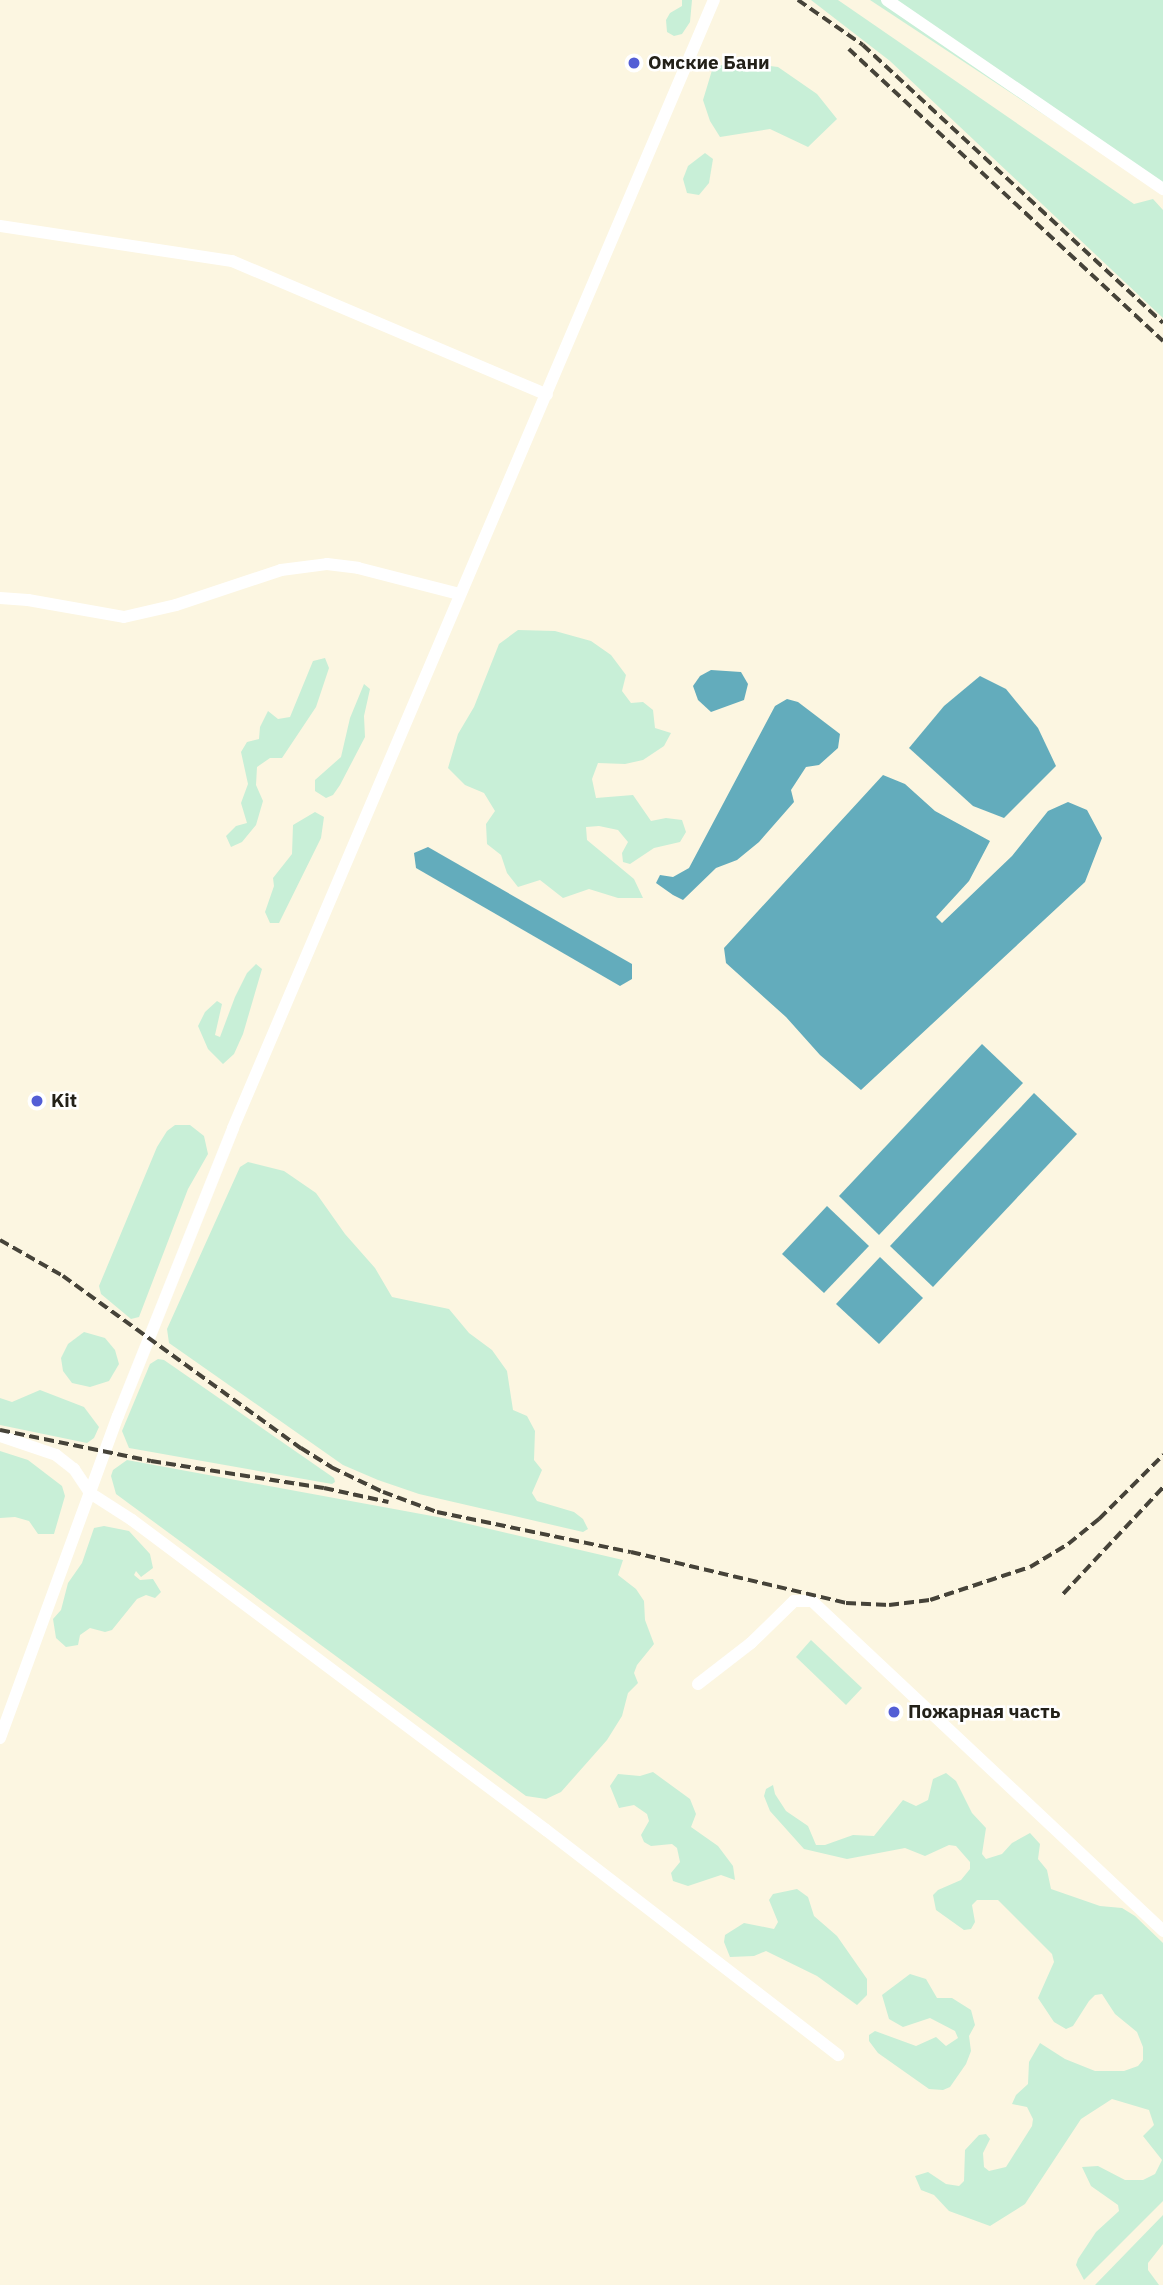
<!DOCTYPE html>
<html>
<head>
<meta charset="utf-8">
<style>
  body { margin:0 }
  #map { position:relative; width:1163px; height:2285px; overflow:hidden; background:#fcf6e1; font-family:"IBM Plex Sans",sans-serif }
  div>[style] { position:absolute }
  .green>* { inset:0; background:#c8efd7 }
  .water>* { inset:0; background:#63acbc }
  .minor>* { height:12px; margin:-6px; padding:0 6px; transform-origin:6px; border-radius:6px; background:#fff }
  .rail>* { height:3.5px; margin-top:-1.75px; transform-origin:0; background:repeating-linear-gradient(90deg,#464339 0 10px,transparent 0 15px) }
  .dots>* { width:19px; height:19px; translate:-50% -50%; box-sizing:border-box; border:4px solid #fff; border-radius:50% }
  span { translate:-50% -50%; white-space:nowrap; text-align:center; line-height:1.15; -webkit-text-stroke:5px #fff; paint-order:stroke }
  .poi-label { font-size:19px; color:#232119; font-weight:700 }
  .left { translate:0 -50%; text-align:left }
</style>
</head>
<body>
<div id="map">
  <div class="green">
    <div style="clip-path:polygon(682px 0,692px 0,690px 22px,682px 34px,674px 36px,667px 32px,666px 20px,670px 13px,682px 6px)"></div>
    <div style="clip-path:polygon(811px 0,838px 0,1134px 204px,1153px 199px,1163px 210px,1163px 318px,890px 61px)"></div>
    <div style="clip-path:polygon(870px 0,1163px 0,1163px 193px)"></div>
    <div style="clip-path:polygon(737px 62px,778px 67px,817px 94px,837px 119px,808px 147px,770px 129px,720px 137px,710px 121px,703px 100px,713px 67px)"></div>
    <div style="clip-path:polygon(705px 153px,713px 159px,709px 183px,699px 195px,687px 193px,683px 179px,688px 166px)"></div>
    <div style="clip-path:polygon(518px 630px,555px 631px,591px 641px,611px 655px,626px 675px,622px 691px,631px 703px,643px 702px,653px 710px,655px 728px,671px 733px,664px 746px,643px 760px,625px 764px,598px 763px,592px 779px,596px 798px,633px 795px,651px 821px,666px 818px,682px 820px,686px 832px,680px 842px,654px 848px,630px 864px,623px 862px,622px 853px,628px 842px,618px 830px,599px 826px,586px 827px,587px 840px,634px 879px,643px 898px,618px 898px,589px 889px,563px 898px,540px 880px,518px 887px,507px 873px,501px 855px,487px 844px,486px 824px,495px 811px,484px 793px,465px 785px,448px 768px,458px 734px,474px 707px,499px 644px)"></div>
    <div style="clip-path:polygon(325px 658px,329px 668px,316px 707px,282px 758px,270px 758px,257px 767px,256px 785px,263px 801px,256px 825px,242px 842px,231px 847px,226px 836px,236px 826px,247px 823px,241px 803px,248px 784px,241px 752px,247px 742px,259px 739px,260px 727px,268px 711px,278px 719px,290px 717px,313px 661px)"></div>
    <div style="clip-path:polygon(364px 684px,370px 689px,364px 716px,365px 737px,340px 785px,333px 795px,326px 798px,315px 791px,315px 780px,341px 757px,350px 718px)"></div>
    <div style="clip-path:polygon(315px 812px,324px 817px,321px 838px,279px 923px,270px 923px,265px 912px,274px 886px,273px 878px,292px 854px,293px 825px)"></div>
    <div style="clip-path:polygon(256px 964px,262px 969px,243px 1034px,234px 1054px,223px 1064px,208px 1049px,198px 1026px,205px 1012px,217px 1001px,222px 1004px,215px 1035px,220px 1037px,235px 997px,247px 973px)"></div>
    <div style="clip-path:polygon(175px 1125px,190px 1125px,204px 1136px,208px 1154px,188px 1189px,139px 1317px,131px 1319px,101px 1294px,99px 1286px,157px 1147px,167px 1131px)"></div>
    <div style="clip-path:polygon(248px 1162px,284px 1171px,316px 1193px,345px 1234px,375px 1268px,392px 1297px,449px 1309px,469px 1333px,492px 1350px,507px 1371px,513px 1410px,527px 1416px,535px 1431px,534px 1460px,542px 1470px,532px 1493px,537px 1501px,574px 1512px,583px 1519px,588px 1529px,583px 1532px,419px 1494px,378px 1480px,343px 1465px,169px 1343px,167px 1329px,240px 1167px)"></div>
    <div style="clip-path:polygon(84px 1332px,105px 1338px,115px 1350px,119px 1364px,109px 1381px,90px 1387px,72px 1383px,63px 1371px,61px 1358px,68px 1344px)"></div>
    <div style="clip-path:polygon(158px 1359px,164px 1360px,334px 1478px,335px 1482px,332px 1484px,129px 1448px,122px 1431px,150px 1364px)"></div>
    <div style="clip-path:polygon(40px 1390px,84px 1407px,99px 1427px,94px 1438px,87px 1443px,0 1425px,0 1398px,12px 1402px)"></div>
    <div style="clip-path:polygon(0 1451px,28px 1460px,62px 1486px,65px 1496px,54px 1534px,38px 1534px,29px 1521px,15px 1517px,0 1518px)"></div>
    <div style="clip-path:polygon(127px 1460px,443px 1518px,623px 1560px,618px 1575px,636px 1589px,644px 1601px,645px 1620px,654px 1644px,637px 1665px,634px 1673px,638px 1683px,628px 1693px,622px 1716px,607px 1740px,561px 1792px,546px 1799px,526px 1796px,116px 1494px,111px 1476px,113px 1470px)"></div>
    <div style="clip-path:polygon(104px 1526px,129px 1531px,150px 1554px,153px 1568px,141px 1577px,136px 1571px,134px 1575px,140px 1580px,153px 1579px,161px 1592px,155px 1598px,146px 1595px,137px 1599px,112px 1630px,105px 1632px,90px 1628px,80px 1635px,78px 1645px,66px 1647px,56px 1638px,53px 1619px,61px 1610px,68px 1583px,82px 1563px,94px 1528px)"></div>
    <div style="clip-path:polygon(811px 1640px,862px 1688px,846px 1705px,796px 1657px)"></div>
    <div style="clip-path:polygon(653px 1772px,690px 1799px,696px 1814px,691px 1827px,718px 1846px,733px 1866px,735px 1880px,721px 1875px,688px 1886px,673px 1881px,671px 1873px,680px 1862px,677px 1848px,672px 1844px,651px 1846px,644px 1842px,641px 1835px,649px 1821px,647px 1814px,634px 1805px,619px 1808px,610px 1786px,618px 1774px,640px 1776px)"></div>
    <div style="clip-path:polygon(946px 1773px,956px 1781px,972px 1813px,986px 1828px,982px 1854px,986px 1859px,1002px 1854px,1012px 1843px,1030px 1833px,1040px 1844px,1038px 1859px,1047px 1870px,1051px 1889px,1100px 1906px,1122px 1908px,1135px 1916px,1163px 1943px,1163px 2201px,1084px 2280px,1076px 2265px,1078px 2259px,1096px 2232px,1119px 2211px,1118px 2205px,1091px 2186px,1082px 2167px,1098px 2166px,1125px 2180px,1143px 2180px,1155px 2174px,1162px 2160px,1143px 2136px,1154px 2125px,1149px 2110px,1112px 2099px,1081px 2119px,1025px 2204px,990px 2226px,949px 2211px,934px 2195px,921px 2190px,915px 2176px,928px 2172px,946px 2184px,959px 2186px,964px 2181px,965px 2150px,979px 2135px,986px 2134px,990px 2139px,983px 2153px,984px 2167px,989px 2171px,1006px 2167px,1032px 2126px,1033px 2119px,1027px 2107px,1012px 2104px,1016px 2095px,1028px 2084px,1029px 2062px,1040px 2043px,1065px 2059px,1095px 2071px,1124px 2071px,1138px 2066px,1143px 2060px,1143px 2047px,1137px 2032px,1115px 2014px,1102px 1994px,1095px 1995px,1089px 2001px,1073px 2026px,1066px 2029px,1054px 2022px,1038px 1998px,1054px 1962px,1052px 1954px,998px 1900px,977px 1900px,972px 1905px,975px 1922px,971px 1929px,964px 1930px,936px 1910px,933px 1895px,938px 1890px,961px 1880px,970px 1869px,970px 1862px,956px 1846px,949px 1845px,925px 1856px,905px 1848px,847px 1859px,804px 1849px,770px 1811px,764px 1796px,766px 1789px,773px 1785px,775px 1794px,786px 1811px,808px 1826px,816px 1845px,825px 1845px,853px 1835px,874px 1836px,903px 1800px,916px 1806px,928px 1800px,933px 1779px)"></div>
    <div style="clip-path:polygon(797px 1889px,808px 1897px,814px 1916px,837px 1936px,867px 1979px,867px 1995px,857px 2005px,817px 1976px,766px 1951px,754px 1956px,730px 1957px,724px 1942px,725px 1935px,744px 1923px,774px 1929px,778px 1922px,769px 1900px,773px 1894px)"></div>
    <div style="clip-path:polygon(910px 1974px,926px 1979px,937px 1998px,952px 1998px,971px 2010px,975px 2025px,969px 2036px,971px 2051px,966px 2064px,950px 2087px,943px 2090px,929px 2089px,878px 2053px,869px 2041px,869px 2035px,875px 2031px,916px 2046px,936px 2037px,946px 2046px,958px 2038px,955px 2031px,930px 2018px,903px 2027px,889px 2019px,882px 1995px)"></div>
    <div style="clip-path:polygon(1163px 2215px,1163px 2244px,1148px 2263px,1148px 2270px,1159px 2285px,1095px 2285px)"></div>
  </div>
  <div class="water">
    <div style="clip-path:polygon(711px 670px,741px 672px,748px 684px,744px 700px,711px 712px,698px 700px,693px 686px,700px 676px)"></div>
    <div style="clip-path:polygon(980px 676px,1006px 689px,1038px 728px,1056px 766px,1004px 818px,973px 806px,909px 748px,944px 706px)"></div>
    <div style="clip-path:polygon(787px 699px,798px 702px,840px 734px,838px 748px,819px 765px,806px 767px,791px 790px,794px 802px,759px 842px,737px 860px,716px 868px,683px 900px,673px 895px,656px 883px,660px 875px,673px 877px,689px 868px,775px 706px)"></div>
    <div style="clip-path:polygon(883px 775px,905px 784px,935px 811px,990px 841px,969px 881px,936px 917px,942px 923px,1012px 856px,1048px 811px,1068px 802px,1087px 810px,1102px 838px,1085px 882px,861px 1090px,820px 1055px,786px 1017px,726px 963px,724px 948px)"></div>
    <div style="clip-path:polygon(428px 847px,632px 964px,632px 979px,620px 986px,416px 868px,414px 853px)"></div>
    <div style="clip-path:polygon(982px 1044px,1023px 1083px,879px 1235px,839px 1196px)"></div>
    <div style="clip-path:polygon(1034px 1093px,1077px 1134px,933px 1287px,890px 1246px)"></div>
    <div style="clip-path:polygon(827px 1206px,869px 1246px,824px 1293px,782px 1254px)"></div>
    <div style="clip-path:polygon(880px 1257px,923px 1298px,879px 1344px,836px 1304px)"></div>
  </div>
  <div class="minor">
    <div style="left:887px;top:0;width:335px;rotate:34.4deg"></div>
    <div style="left:0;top:226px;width:235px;rotate:8.6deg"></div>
    <div style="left:232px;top:261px;width:342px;rotate:23deg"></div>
    <div style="left:0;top:598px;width:28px;rotate:4deg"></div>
    <div style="left:28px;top:600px;width:97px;rotate:10deg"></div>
    <div style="left:124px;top:617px;width:53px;rotate:-13deg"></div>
    <div style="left:176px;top:605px;width:111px;rotate:-18.4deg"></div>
    <div style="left:281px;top:570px;width:46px;rotate:-7.4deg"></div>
    <div style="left:327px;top:564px;width:31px;rotate:7deg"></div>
    <div style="left:358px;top:568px;width:104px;rotate:14.4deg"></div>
    <div style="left:0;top:1436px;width:59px;rotate:18.7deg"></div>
    <div style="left:56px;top:1455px;width:23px;rotate:38deg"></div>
    <div style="left:74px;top:1469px;width:29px;rotate:56deg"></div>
    <div style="left:90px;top:1493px;width:50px;rotate:32.7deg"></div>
    <div style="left:132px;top:1520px;width:517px;rotate:36.83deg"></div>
    <div style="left:546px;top:1830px;width:369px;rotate:37.6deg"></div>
    <div style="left:698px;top:1684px;width:67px;rotate:-37.7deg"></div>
    <div style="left:751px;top:1643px;width:60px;rotate:-44.3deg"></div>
    <div style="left:794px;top:1601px;width:18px"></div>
    <div style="left:812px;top:1601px;width:482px;rotate:43.2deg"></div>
    <div style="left:0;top:1738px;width:343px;rotate:-69.9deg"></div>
    <div style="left:118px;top:1416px;width:310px;rotate:-68.2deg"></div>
    <div style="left:233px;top:1128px;width:1226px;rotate:-66.91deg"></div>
  </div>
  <div class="rail">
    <div style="left:798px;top:0;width:79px;rotate:34.7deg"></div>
    <div style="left:863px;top:45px;width:409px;rotate:42.8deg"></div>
    <div style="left:849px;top:49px;width:429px;rotate:42.9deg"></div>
    <div style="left:0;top:1240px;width:73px;rotate:29.7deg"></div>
    <div style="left:63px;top:1276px;width:294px;rotate:35.9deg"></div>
    <div style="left:301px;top:1448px;width:36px;rotate:32deg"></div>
    <div style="left:331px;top:1467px;width:58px;rotate:25.7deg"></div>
    <div style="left:383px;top:1492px;width:58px;rotate:20.3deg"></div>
    <div style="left:437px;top:1512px;width:198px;rotate:11.7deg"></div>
    <div style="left:631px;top:1552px;width:221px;rotate:13.3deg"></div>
    <div style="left:846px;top:1603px;width:43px;rotate:2.7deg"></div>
    <div style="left:889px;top:1605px;width:41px;rotate:-7deg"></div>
    <div style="left:930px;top:1600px;width:105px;rotate:-18.3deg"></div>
    <div style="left:1030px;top:1567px;width:44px;rotate:-31.2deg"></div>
    <div style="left:1068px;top:1544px;width:40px;rotate:-39deg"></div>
    <div style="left:1099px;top:1519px;width:91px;rotate:-45deg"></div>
    <div style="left:0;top:1430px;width:154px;rotate:11.6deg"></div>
    <div style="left:151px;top:1461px;width:175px;rotate:8.9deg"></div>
    <div style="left:324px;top:1488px;width:66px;rotate:12.2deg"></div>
    <div style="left:1063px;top:1594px;width:146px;rotate:-46.9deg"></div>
  </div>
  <div class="dots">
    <div style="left:634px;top:63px;background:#535ed5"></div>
    <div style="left:37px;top:1101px;background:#535ed5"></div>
    <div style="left:894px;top:1712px;background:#535ed5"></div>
  </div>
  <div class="poi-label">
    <span class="left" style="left:648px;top:63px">Омские Бани</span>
    <span class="left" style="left:51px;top:1101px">Kit</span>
    <span class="left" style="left:908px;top:1712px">Пожарная часть</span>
  </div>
</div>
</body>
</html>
